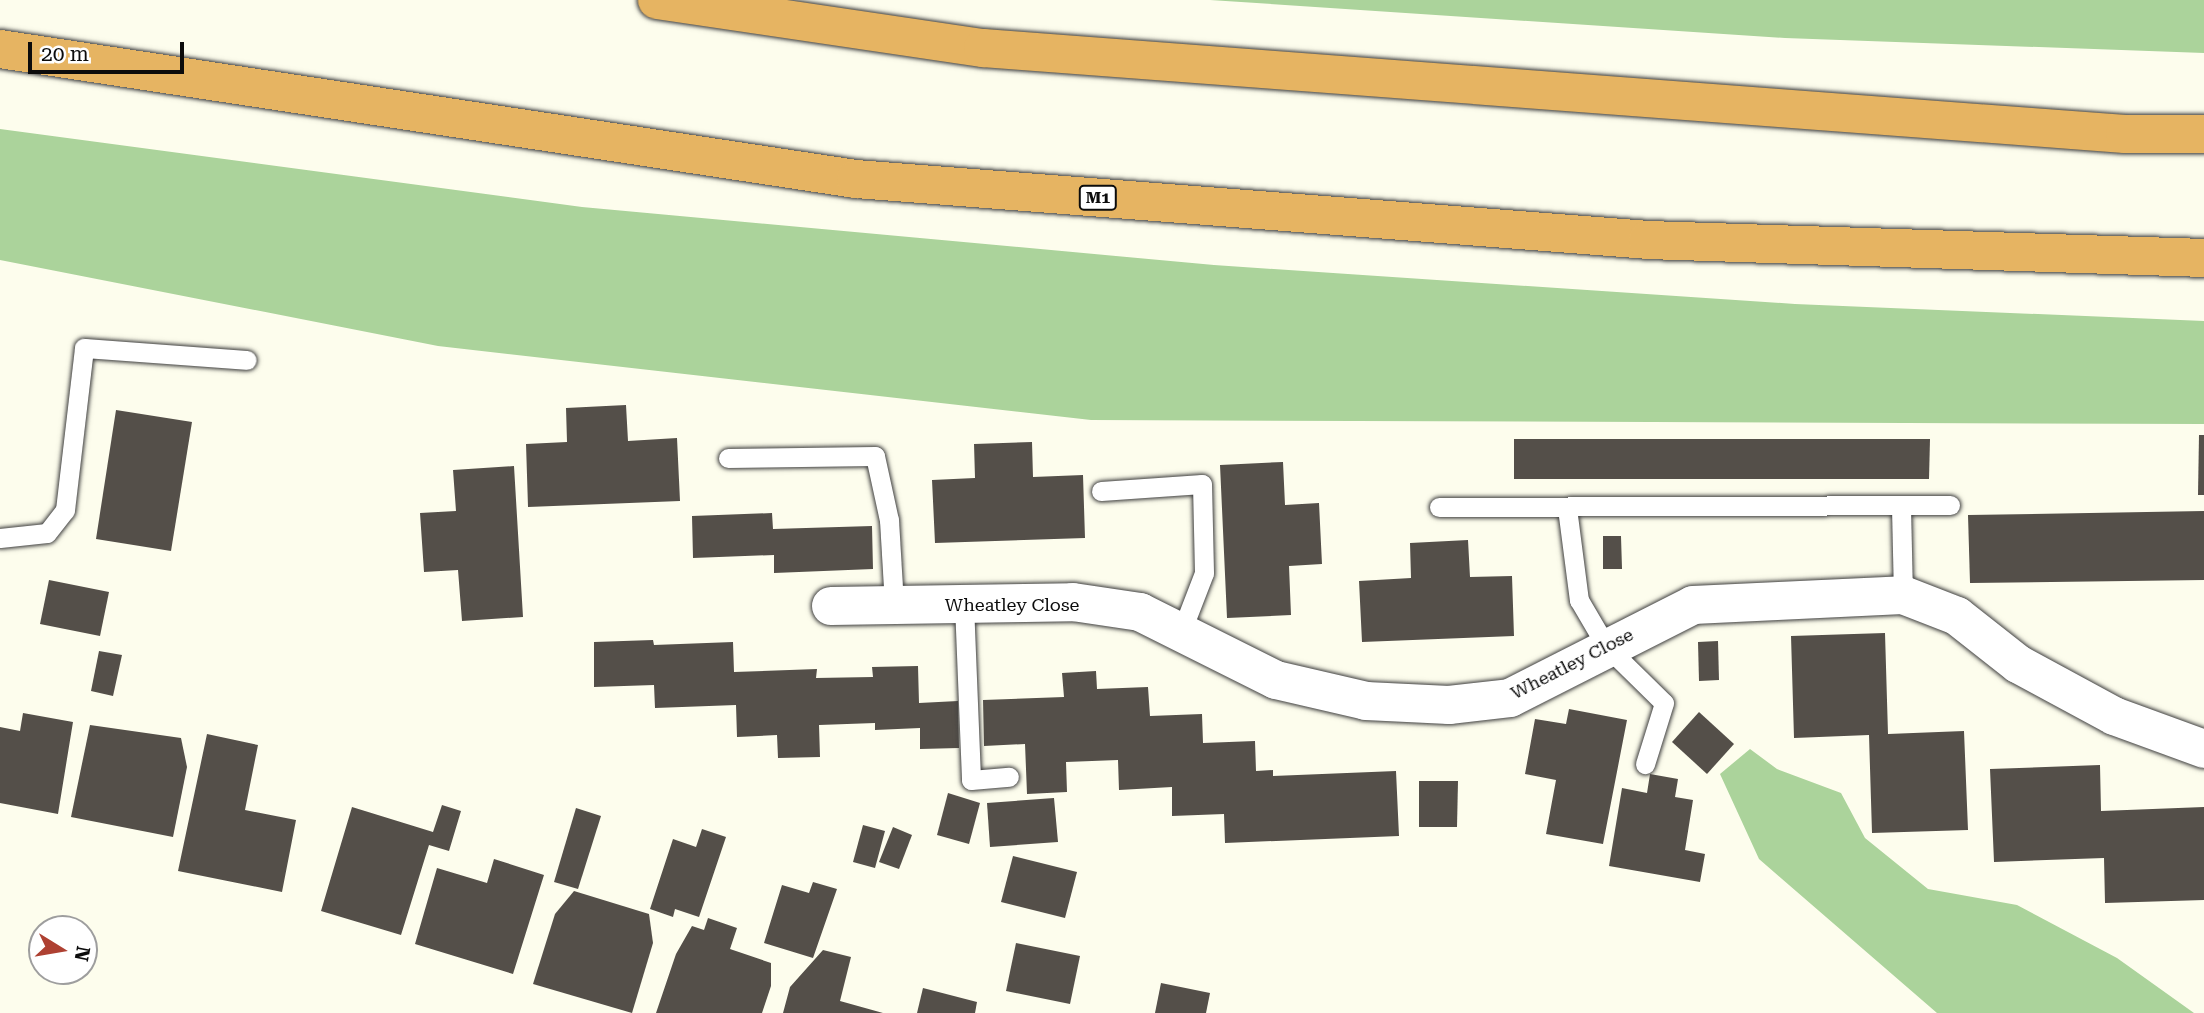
<!DOCTYPE html>
<html>
<head>
<meta charset="utf-8">
<style>
  body { margin:0 }
  #map { position:relative; width:2204px; height:1013px; overflow:hidden; background:#fdfded; font-family:"Roboto Serif",serif }
  div>[style] { position:absolute }
  .forest>* { inset:0; background:#abd39b }
  .building>* { inset:0; background:#544f49 }
  .roads { filter:drop-shadow(0 0 2px #3f3f3f) drop-shadow(0 0 2px #3f3f3f) }
  .lane>* { height:19px; margin:-9.5px; padding:0 9.5px; transform-origin:9.5px; border-radius:9.5px; background:#fff }
  .street>* { height:38px; margin:-19px; padding:0 19px; transform-origin:19px; border-radius:19px; background:#fff }
  .highway>* { height:38px; margin:-19px; padding:0 19px; transform-origin:19px; border-radius:19px; background:#e6b462 }
  span { translate:-50% -50%; white-space:nowrap; text-align:center; line-height:1.15; -webkit-text-stroke:7px #fff; paint-order:stroke }
  .shield-label span { padding:2px 5px; background:#fff; border:2px solid; border-radius:5px; -webkit-text-stroke-width:0 }
  .shield-label { font-size:16px; color:#0c0c0c; font-weight:700 }
  .street-label { font-size:18px; color:#0c0c0c }
  .north { position:absolute; left:28px; top:915px; width:70px; height:70px; box-sizing:border-box; background:#fff; border:2px solid #9e9e9e; border-radius:50%; rotate:101deg; font-size:19px; font-weight:700; line-height:28px; text-align:center; color:#0c0c0c }
  .north::after { content:''; display:block; margin:auto; width:24px; height:32px; background:#ae4132; clip-path:polygon(50% 0,100% 100%,50% 72%,0 100%) }
  .scale { position:absolute; left:28px; top:42px; width:156px; height:32px; box-sizing:border-box; border:4px solid #0c0c0c; border-top:0; padding-left:9px; font-size:21px; line-height:24px; white-space:nowrap; color:#0c0c0c; -webkit-text-stroke:5px #fff; paint-order:stroke }
</style>
</head>
<body>
<div id="map">
  <div class="forest">
    <div style="clip-path:polygon(1210px 0,2204px 0,2204px 53px,1785px 38px)"></div>
    <div style="clip-path:polygon(0 129px,582px 207px,1214px 265px,1795px 304px,2204px 321px,2204px 424px,1091px 420px,438px 346px,0 260px)"></div>
    <div style="clip-path:polygon(1750px 749px,1777px 769px,1841px 793px,1865px 838px,1928px 889px,2017px 905px,2117px 958px,2194px 1013px,1937px 1013px,1759px 859px,1720px 774px)"></div>
  </div>
  <div class="building">
    <div style="clip-path:polygon(626px 405px,628px 441px,677px 438px,680px 501px,528px 507px,526px 444px,567px 442px,566px 408px)"></div>
    <div style="clip-path:polygon(116px 410px,192px 422px,171px 551px,96px 539px)"></div>
    <div style="clip-path:polygon(2199px 435px,2204px 435px,2204px 495px,2198px 495px)"></div>
    <div style="clip-path:polygon(1514px 439px,1930px 439px,1929px 479px,1514px 479px)"></div>
    <div style="clip-path:polygon(1032px 442px,1033px 477px,1083px 475px,1085px 538px,935px 543px,932px 480px,975px 478px,974px 444px)"></div>
    <div style="clip-path:polygon(1283px 462px,1285px 505px,1319px 503px,1322px 564px,1289px 566px,1291px 615px,1227px 618px,1220px 465px)"></div>
    <div style="clip-path:polygon(514px 466px,523px 617px,462px 621px,458px 570px,424px 572px,420px 513px,456px 511px,453px 470px)"></div>
    <div style="clip-path:polygon(2204px 511px,2204px 580px,1970px 583px,1968px 515px)"></div>
    <div style="clip-path:polygon(772px 513px,773px 529px,872px 526px,873px 569px,774px 573px,774px 555px,693px 558px,692px 516px)"></div>
    <div style="clip-path:polygon(1603px 536px,1621px 536px,1622px 569px,1603px 569px)"></div>
    <div style="clip-path:polygon(1468px 540px,1470px 577px,1512px 576px,1514px 636px,1362px 642px,1359px 581px,1411px 578px,1410px 543px)"></div>
    <div style="clip-path:polygon(49px 580px,109px 592px,100px 636px,40px 624px)"></div>
    <div style="clip-path:polygon(1885px 633px,1888px 734px,1964px 731px,1968px 830px,1872px 833px,1869px 735px,1794px 738px,1791px 636px)"></div>
    <div style="clip-path:polygon(653px 640px,654px 645px,733px 642px,734px 672px,817px 669px,816px 678px,873px 677px,872px 667px,918px 666px,919px 703px,958px 701px,959px 748px,920px 749px,920px 728px,875px 730px,875px 723px,819px 725px,820px 757px,778px 758px,777px 735px,737px 737px,736px 705px,655px 708px,654px 685px,594px 687px,594px 642px)"></div>
    <div style="clip-path:polygon(1718px 641px,1719px 680px,1699px 681px,1698px 642px)"></div>
    <div style="clip-path:polygon(99px 651px,122px 655px,113px 696px,91px 691px)"></div>
    <div style="clip-path:polygon(1096px 671px,1097px 689px,1148px 687px,1150px 716px,1202px 714px,1203px 743px,1255px 741px,1256px 771px,1273px 770px,1273px 776px,1396px 771px,1399px 836px,1225px 843px,1224px 814px,1172px 816px,1172px 787px,1119px 790px,1118px 760px,1066px 762px,1067px 792px,1027px 794px,1025px 744px,984px 746px,983px 700px,1064px 697px,1062px 673px)"></div>
    <div style="clip-path:polygon(1569px 709px,1627px 720px,1603px 844px,1546px 834px,1556px 780px,1525px 774px,1535px 719px,1566px 724px)"></div>
    <div style="clip-path:polygon(1699px 712px,1734px 744px,1707px 774px,1672px 742px)"></div>
    <div style="clip-path:polygon(23px 713px,73px 722px,58px 814px,0 803px,0 727px,20px 731px)"></div>
    <div style="clip-path:polygon(90px 725px,181px 738px,187px 767px,173px 837px,71px 817px)"></div>
    <div style="clip-path:polygon(207px 734px,258px 745px,245px 810px,296px 820px,282px 892px,178px 871px)"></div>
    <div style="clip-path:polygon(2100px 765px,2101px 811px,2204px 807px,2204px 900px,2105px 903px,2104px 858px,1994px 862px,1990px 769px)"></div>
    <div style="clip-path:polygon(1650px 774px,1678px 779px,1675px 797px,1693px 800px,1685px 850px,1705px 854px,1700px 882px,1609px 866px,1622px 788px,1647px 793px)"></div>
    <div style="clip-path:polygon(1419px 781px,1458px 781px,1457px 827px,1419px 827px)"></div>
    <div style="clip-path:polygon(948px 793px,980px 803px,969px 844px,937px 835px)"></div>
    <div style="clip-path:polygon(1054px 798px,1058px 842px,990px 847px,987px 803px)"></div>
    <div style="clip-path:polygon(442px 805px,461px 811px,449px 851px,429px 845px,401px 935px,321px 911px,352px 807px,433px 832px)"></div>
    <div style="clip-path:polygon(576px 808px,601px 816px,578px 889px,554px 882px)"></div>
    <div style="clip-path:polygon(863px 825px,885px 831px,875px 868px,853px 862px)"></div>
    <div style="clip-path:polygon(893px 827px,912px 835px,899px 869px,879px 862px)"></div>
    <div style="clip-path:polygon(702px 829px,726px 837px,699px 917px,675px 909px,673px 917px,650px 909px,673px 839px,696px 847px)"></div>
    <div style="clip-path:polygon(1013px 856px,1077px 872px,1065px 918px,1001px 902px)"></div>
    <div style="clip-path:polygon(494px 859px,544px 875px,513px 974px,415px 944px,437px 868px,487px 883px)"></div>
    <div style="clip-path:polygon(813px 882px,837px 889px,813px 958px,764px 943px,782px 885px,809px 893px)"></div>
    <div style="clip-path:polygon(574px 891px,649px 914px,653px 943px,632px 1013px,533px 984px,555px 914px)"></div>
    <div style="clip-path:polygon(708px 918px,737px 928px,730px 949px,771px 963px,771px 986px,762px 1013px,656px 1013px,676px 954px,692px 926px,704px 930px)"></div>
    <div style="clip-path:polygon(1016px 943px,1080px 956px,1070px 1004px,1006px 991px)"></div>
    <div style="clip-path:polygon(823px 950px,851px 957px,840px 1001px,883px 1013px,783px 1013px,790px 987px)"></div>
    <div style="clip-path:polygon(1161px 983px,1210px 993px,1206px 1013px,1155px 1013px)"></div>
    <div style="clip-path:polygon(923px 988px,977px 1002px,975px 1013px,917px 1013px)"></div>
  </div>
  <div class="roads">
    <div class="lane">
      <div style="left:728px;top:458px;width:147px;rotate:-0.8deg"></div>
      <div style="left:875px;top:456px;width:66px;rotate:77.7deg"></div>
      <div style="left:889px;top:520px;width:85px;rotate:86.6deg"></div>
      <div style="left:1101px;top:491px;width:101px;rotate:-4deg"></div>
      <div style="left:1202px;top:484px;width:89px;rotate:88.7deg"></div>
      <div style="left:1204px;top:573px;width:61px;rotate:111.1deg"></div>
      <div style="left:1439px;top:507px;width:511px;rotate:-0.22deg"></div>
      <div style="left:1901px;top:507px;width:88px;rotate:88.7deg"></div>
      <div style="left:1567px;top:508px;width:93px;rotate:82.6deg"></div>
      <div style="left:1579px;top:600px;width:53px;rotate:59.6deg"></div>
      <div style="left:1606px;top:646px;width:81px;rotate:44.5deg"></div>
      <div style="left:1664px;top:703px;width:64px;rotate:107.3deg"></div>
      <div style="left:0;top:538px;width:47px;rotate:-6.1deg"></div>
      <div style="left:47px;top:533px;width:29px;rotate:-52deg"></div>
      <div style="left:65px;top:510px;width:163px;rotate:-83.3deg"></div>
      <div style="left:84px;top:348px;width:163px;rotate:4.2deg"></div>
      <div style="left:964px;top:604px;width:176px;rotate:87.7deg"></div>
      <div style="left:971px;top:780px;width:38px;rotate:-5deg"></div>
    </div>
    <div class="street">
      <div style="left:831px;top:606px;width:242px;rotate:-0.9deg"></div>
      <div style="left:1073px;top:602px;width:68px;rotate:8.5deg"></div>
      <div style="left:1140px;top:612px;width:152px;rotate:26.6deg"></div>
      <div style="left:1276px;top:680px;width:92px;rotate:13.1deg"></div>
      <div style="left:1366px;top:701px;width:83px;rotate:2.8deg"></div>
      <div style="left:1449px;top:705px;width:61px;rotate:-6.5deg"></div>
      <div style="left:1510px;top:698px;width:205px;rotate:-26.9deg"></div>
      <div style="left:1693px;top:605px;width:210px;rotate:-2.7deg"></div>
      <div style="left:1903px;top:595px;width:58px;rotate:21.3deg"></div>
      <div style="left:1957px;top:616px;width:78px;rotate:38.2deg"></div>
      <div style="left:2018px;top:664px;width:109px;rotate:28.4deg"></div>
      <div style="left:2114px;top:716px;width:96px;rotate:20.1deg"></div>
    </div>
    <div class="highway">
      <div style="left:657px;top:0;width:330px;rotate:8.4deg"></div>
      <div style="left:983px;top:48px;width:1145px;rotate:4.31deg"></div>
      <div style="left:2125px;top:134px;width:79px"></div>
      <div style="left:0;top:49px;width:866px;rotate:8.64deg"></div>
      <div style="left:856px;top:179px;width:794px;rotate:4.4deg"></div>
      <div style="left:1648px;top:240px;width:556px;rotate:1.85deg"></div>
    </div>
  </div>
  <div class="shield-label">
    <span style="left:1098px;top:198px">M1</span>
  </div>
  <div class="street-label">
    <span style="left:1012px;top:605px">Wheatley Close</span>
    <span style="left:1572px;top:664px;rotate:-27deg">Wheatley Close</span>
  </div>
  <div class="north">N</div>
  <div class="scale">20 m</div>
</div>
</body>
</html>
